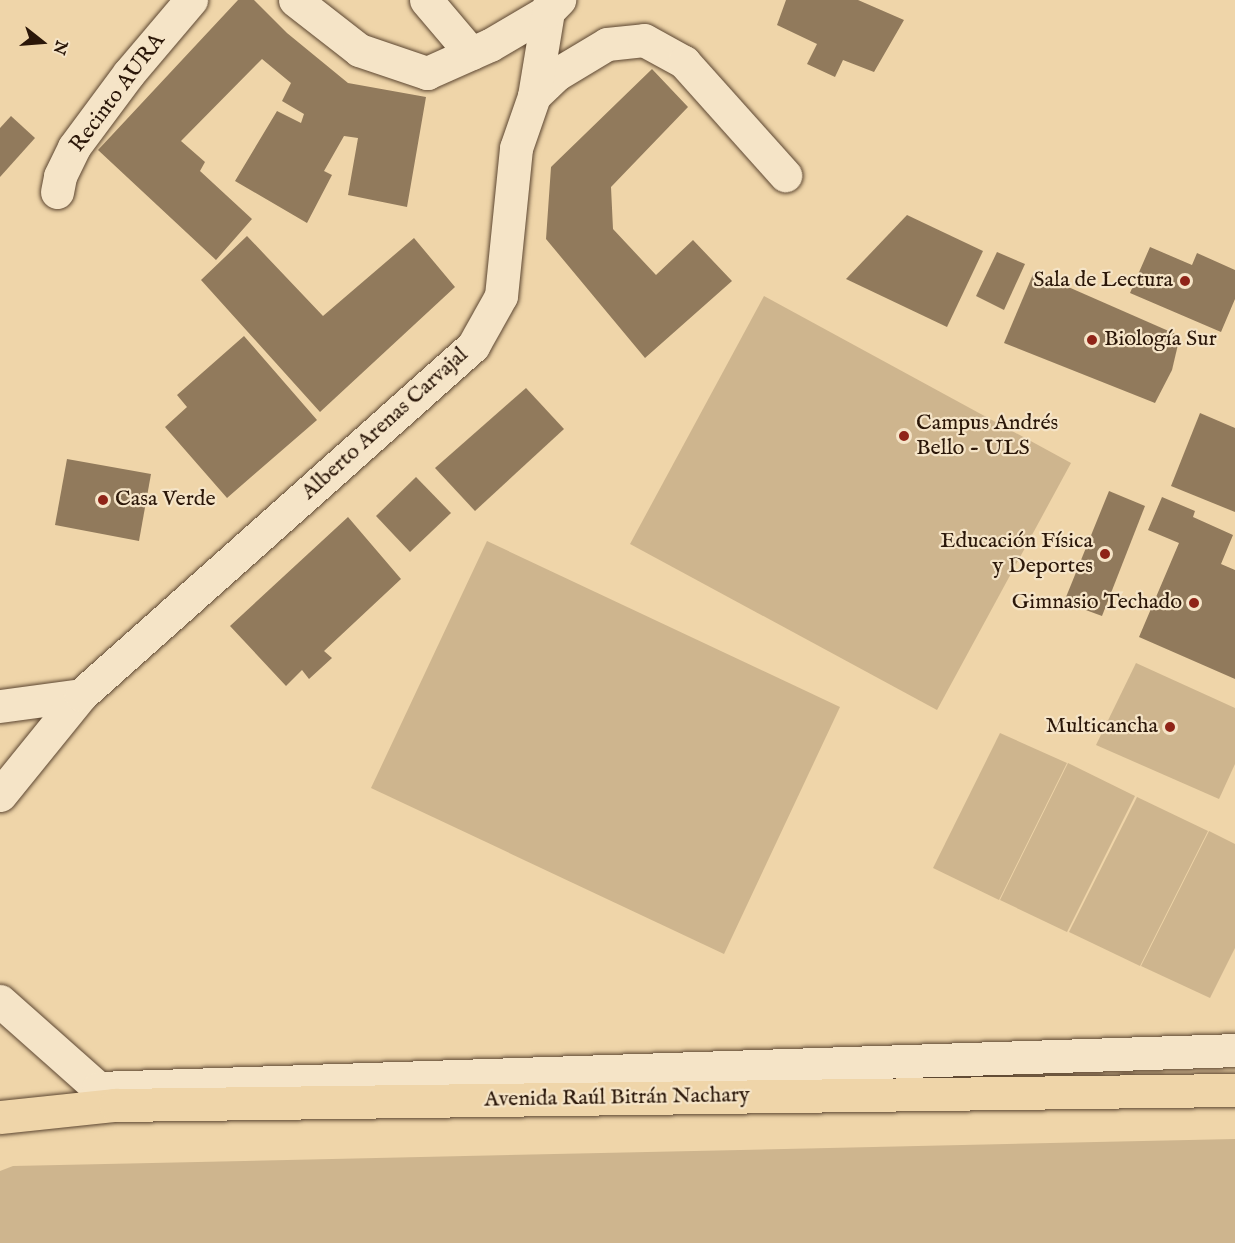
<!DOCTYPE html>
<html>
<head>
<meta charset="utf-8">
<style>
  body { margin:0 }
  #map { position:relative; width:1235px; height:1243px; overflow:hidden; background:#efd5a9; font-family:"IM FELL English",serif }
  div>[style] { position:absolute }
  .green>* { inset:0; background:#ceb58e }
  .building>* { inset:0; background:#917a5c }
  .roads { filter:drop-shadow(0 0 2px #5c4631) drop-shadow(0 0 2px #5c4631) }
  .minor>* { height:33px; margin:-16.5px; padding:0 16.5px; transform-origin:16.5px; border-radius:16.5px; background:#f5e4c7 }
  .major>* { height:33px; margin:-16.5px; padding:0 16.5px; transform-origin:16.5px; border-radius:16.5px; background:#efd5a9 }
  .dots>* { width:16px; height:16px; translate:-50% -50%; box-sizing:border-box; border:3px solid #f5e4c7; border-radius:50% }
  span { translate:-50% -50%; white-space:nowrap; text-align:center; line-height:1.15; -webkit-text-stroke:4.5px #f5e4c7; paint-order:stroke }
  .street-label { font-size:22px; color:#2b1709 }
  .poi-label { font-size:22px; color:#2b1709 }
  .right { translate:-100% -50%; text-align:right }
  .left { translate:0 -50%; text-align:left }
  .north { position:absolute; left:12px; top:12px; width:60px; height:60px; -webkit-text-stroke:4px #f5e4c7; paint-order:stroke; rotate:107deg; font-size:16px; font-weight:700; line-height:24px; text-align:center; color:#2b1709 }
  .north::after { content:''; display:block; margin:auto; width:21px; height:27px; background:#2b1709; clip-path:polygon(50% 0,100% 100%,50% 72%,0 100%) }
</style>
</head>
<body>
<div id="map">
  <div class="green">
    <div style="clip-path:polygon(764px 296px,1071px 463px,937px 710px,630px 544px)"></div>
    <div style="clip-path:polygon(487px 541px,840px 707px,724px 954px,371px 788px)"></div>
    <div style="clip-path:polygon(1136px 663px,1235px 708px,1235px 764px,1219px 799px,1096px 745px)"></div>
    <div style="clip-path:polygon(1000px 733px,1067px 763px,999px 900px,933px 868px)"></div>
    <div style="clip-path:polygon(1068px 763px,1135px 796px,1067px 932px,1000px 900px)"></div>
    <div style="clip-path:polygon(1137px 797px,1208px 831px,1140px 966px,1069px 932px)"></div>
    <div style="clip-path:polygon(1209px 831px,1235px 844px,1235px 948px,1210px 998px,1141px 966px)"></div>
    <div style="clip-path:polygon(1235px 1139px,1235px 1243px,0 1243px,0 1171px,13px 1166px)"></div>
  </div>
  <div class="building">
    <div style="clip-path:polygon(238px 0,254px 0,287px 33px,348px 83px,426px 97px,407px 207px,348px 195px,358px 138px,344px 136px,324px 171px,332px 175px,307px 223px,235px 181px,277px 111px,301px 123px,304px 114px,282px 101px,291px 83px,262px 59px,181px 141px,205px 162px,200px 171px,252px 219px,216px 260px,98px 150px)"></div>
    <div style="clip-path:polygon(786px 0,858px 0,904px 20px,874px 72px,843px 60px,835px 77px,807px 64px,817px 44px,777px 25px)"></div>
    <div style="clip-path:polygon(652px 69px,688px 107px,611px 187px,613px 229px,656px 275px,693px 240px,732px 281px,645px 358px,546px 239px,551px 167px)"></div>
    <div style="clip-path:polygon(11px 116px,35px 138px,0 177px,0 128px)"></div>
    <div style="clip-path:polygon(907px 215px,983px 251px,947px 327px,846px 279px)"></div>
    <div style="clip-path:polygon(247px 236px,323px 316px,414px 238px,455px 287px,320px 412px,201px 280px)"></div>
    <div style="clip-path:polygon(1150px 247px,1192px 265px,1197px 253px,1235px 270px,1235px 299px,1221px 332px,1130px 293px)"></div>
    <div style="clip-path:polygon(997px 252px,1025px 264px,1004px 310px,976px 296px)"></div>
    <div style="clip-path:polygon(1034px 272px,1180px 336px,1172px 370px,1155px 403px,1004px 343px)"></div>
    <div style="clip-path:polygon(244px 336px,317px 420px,227px 498px,165px 427px,187px 407px,177px 395px)"></div>
    <div style="clip-path:polygon(526px 388px,564px 429px,475px 511px,435px 468px)"></div>
    <div style="clip-path:polygon(1200px 413px,1235px 428px,1235px 512px,1171px 486px)"></div>
    <div style="clip-path:polygon(67px 459px,151px 474px,139px 541px,55px 525px)"></div>
    <div style="clip-path:polygon(416px 477px,451px 513px,410px 552px,376px 516px)"></div>
    <div style="clip-path:polygon(1109px 491px,1145px 506px,1102px 616px,1064px 602px)"></div>
    <div style="clip-path:polygon(1162px 497px,1195px 511px,1193px 517px,1233px 535px,1221px 564px,1235px 570px,1235px 679px,1139px 637px,1179px 543px,1148px 530px)"></div>
    <div style="clip-path:polygon(348px 517px,401px 579px,324px 651px,332px 658px,309px 679px,302px 670px,286px 686px,230px 626px)"></div>
  </div>
  <div class="roads">
    <div class="minor">
      <div style="left:295px;top:0;width:81px;rotate:38deg"></div>
      <div style="left:359px;top:50px;width:72px;rotate:18.7deg"></div>
      <div style="left:427px;top:73px;width:69px;rotate:-24deg"></div>
      <div style="left:490px;top:45px;width:67px;rotate:-30.4deg"></div>
      <div style="left:548px;top:11px;width:11px;rotate:-80deg"></div>
      <div style="left:426px;top:0;width:70px;rotate:49.7deg"></div>
      <div style="left:534px;top:96px;width:32px;rotate:-44deg"></div>
      <div style="left:557px;top:74px;width:58px;rotate:-31deg"></div>
      <div style="left:607px;top:44px;width:37px;rotate:-6deg"></div>
      <div style="left:644px;top:40px;width:46px;rotate:28.8deg"></div>
      <div style="left:684px;top:62px;width:152px;rotate:48.2deg"></div>
      <div style="left:57px;top:192px;width:16px;rotate:-79deg"></div>
      <div style="left:60px;top:176px;width:32px;rotate:-64deg"></div>
      <div style="left:74px;top:147px;width:92px;rotate:-53.4deg"></div>
      <div style="left:129px;top:73px;width:96px;rotate:-49.7deg"></div>
      <div style="left:0;top:706px;width:82px;rotate:-7.7deg"></div>
      <div style="left:0;top:795px;width:129px;rotate:-51deg"></div>
      <div style="left:81px;top:695px;width:525px;rotate:-41.68deg"></div>
      <div style="left:473px;top:346px;width:57px;rotate:-60.8deg"></div>
      <div style="left:501px;top:296px;width:149px;rotate:-84.2deg"></div>
      <div style="left:516px;top:148px;width:55px;rotate:-70.9deg"></div>
      <div style="left:534px;top:96px;width:86px;rotate:-80.6deg"></div>
      <div style="left:548px;top:11px;width:16px;rotate:-45deg"></div>
      <div style="left:0;top:1001px;width:131px;rotate:41.6deg"></div>
      <div style="left:98px;top:1088px;width:1138px;rotate:-1.91deg"></div>
    </div>
    <div class="major">
      <div style="left:0;top:1117px;width:116px;rotate:-6deg"></div>
      <div style="left:115px;top:1105px;width:1120px;rotate:-0.77deg"></div>
    </div>
  </div>
  <div class="dots">
    <div style="left:1185px;top:281px;background:#8f2418"></div>
    <div style="left:1092px;top:340px;background:#8f2418"></div>
    <div style="left:904px;top:436px;background:#8f2418"></div>
    <div style="left:103px;top:500px;background:#8f2418"></div>
    <div style="left:1105px;top:554px;background:#8f2418"></div>
    <div style="left:1194px;top:603px;background:#8f2418"></div>
    <div style="left:1170px;top:727px;background:#8f2418"></div>
  </div>
  <div class="street-label">
    <span style="left:118px;top:93px;rotate:-53deg">Recinto AURA</span>
    <span style="left:385px;top:424px;rotate:-42deg">Alberto Arenas Carvajal</span>
    <span style="left:617px;top:1098px;rotate:-1deg">Avenida Raúl Bitrán Nachary</span>
  </div>
  <div class="poi-label">
    <span class="right" style="left:1173px;top:281px">Sala de Lectura</span>
    <span class="left" style="left:1104px;top:340px">Biología Sur</span>
    <span class="left" style="left:916px;top:436px">Campus Andrés<br>Bello - ULS</span>
    <span class="left" style="left:115px;top:500px">Casa Verde</span>
    <span class="right" style="left:1093px;top:554px">Educación Física<br>y Deportes</span>
    <span class="right" style="left:1182px;top:603px">Gimnasio Techado</span>
    <span class="right" style="left:1158px;top:727px">Multicancha</span>
  </div>
  <div class="north">N</div>
</div>
</body>
</html>
